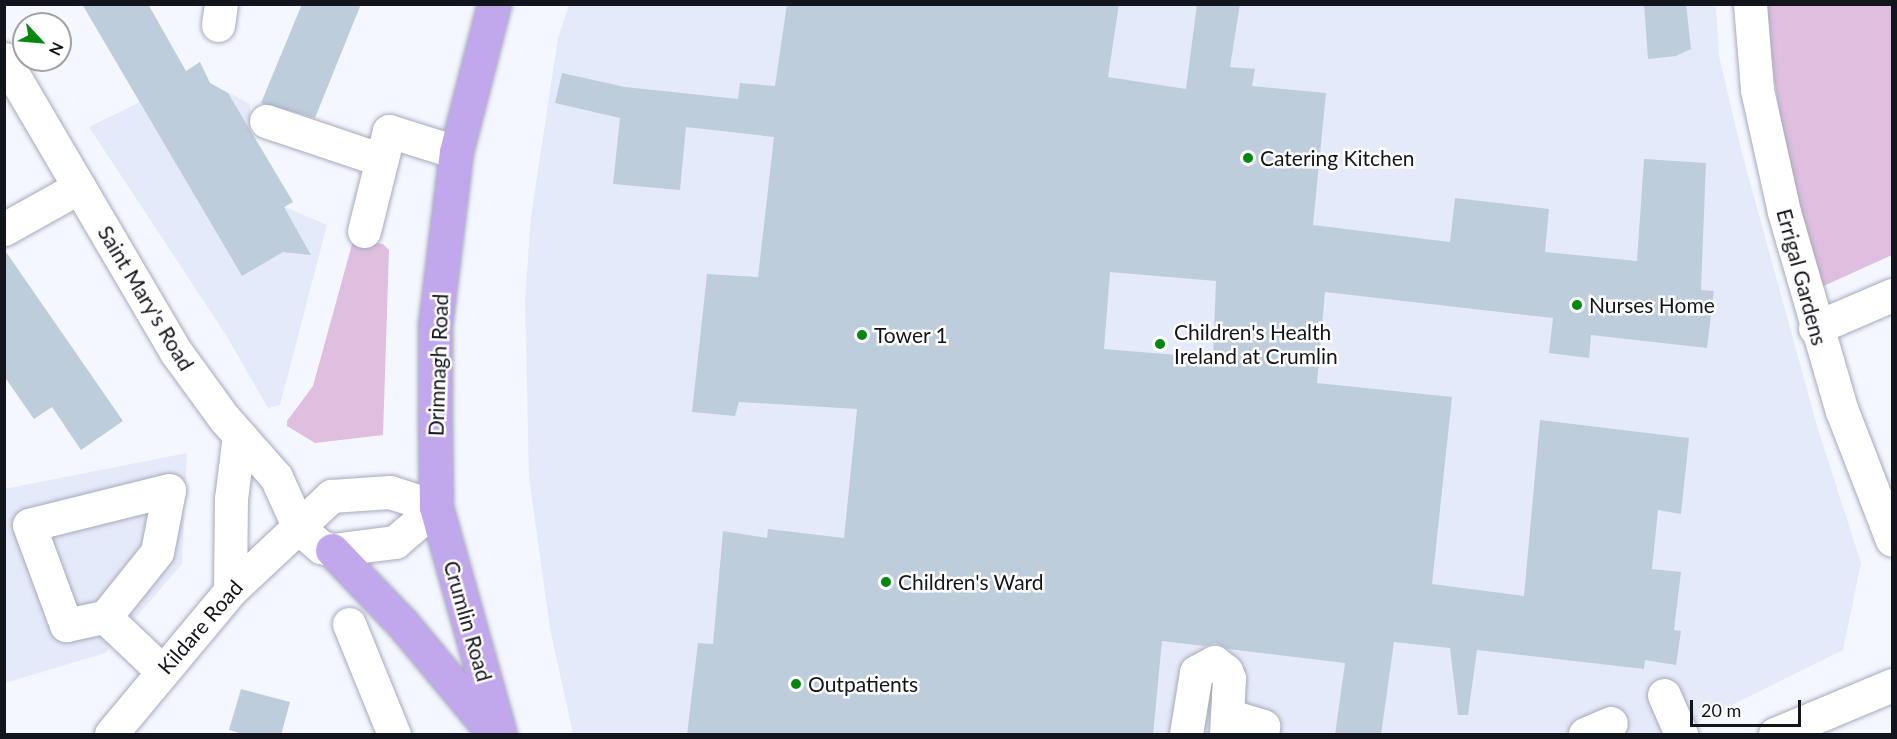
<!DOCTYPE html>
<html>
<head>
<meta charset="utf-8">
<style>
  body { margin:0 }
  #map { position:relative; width:1897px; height:739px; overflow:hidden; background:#f4f7ff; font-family:Lato,sans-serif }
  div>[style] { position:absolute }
  .built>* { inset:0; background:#e5eafa }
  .green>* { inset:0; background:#dfbee0 }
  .building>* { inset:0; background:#bdcddc }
  .roads { filter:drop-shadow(0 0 2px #a5aabc) drop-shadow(0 0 2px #a5aabc) }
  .minor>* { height:33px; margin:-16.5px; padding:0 16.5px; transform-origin:16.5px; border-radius:16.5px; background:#fff }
  .major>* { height:33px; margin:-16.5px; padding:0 16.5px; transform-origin:16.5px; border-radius:16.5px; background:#c1a7eb }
  .dots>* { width:16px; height:16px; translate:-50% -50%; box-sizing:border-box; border:3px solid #fff; border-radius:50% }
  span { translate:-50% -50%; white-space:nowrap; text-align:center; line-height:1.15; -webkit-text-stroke:5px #fff; paint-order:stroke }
  .poi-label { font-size:21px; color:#13151c }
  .left { translate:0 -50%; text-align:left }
  .street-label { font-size:21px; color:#13151c }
  .frame { position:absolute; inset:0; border:6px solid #13151c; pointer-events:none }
  .north { position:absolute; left:12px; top:12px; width:60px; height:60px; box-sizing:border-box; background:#fff; border:2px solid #a1a1a4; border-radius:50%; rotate:116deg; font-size:16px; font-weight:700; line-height:24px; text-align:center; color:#13151c }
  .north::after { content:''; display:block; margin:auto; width:21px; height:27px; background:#04880e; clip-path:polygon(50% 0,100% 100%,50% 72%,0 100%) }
  .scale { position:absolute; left:1690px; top:700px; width:111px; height:27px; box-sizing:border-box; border:3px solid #13151c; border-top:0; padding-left:8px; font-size:18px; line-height:21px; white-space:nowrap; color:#13151c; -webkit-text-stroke:4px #fff; paint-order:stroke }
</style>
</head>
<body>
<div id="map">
  <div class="built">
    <div style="clip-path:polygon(569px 5px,1716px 5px,1719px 56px,1742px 153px,1817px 426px,1861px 563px,1843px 650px,1673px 734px,573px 734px,550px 629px,529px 477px,525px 300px,531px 216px,558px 38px)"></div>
    <div style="clip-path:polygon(200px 62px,210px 83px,250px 104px,250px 130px,293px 202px,285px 207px,327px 225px,280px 405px,268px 408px,226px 335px,89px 127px,140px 102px)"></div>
    <div style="clip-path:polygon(187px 453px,182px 564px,105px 653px,5px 683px,4px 489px)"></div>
  </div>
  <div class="green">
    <div style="clip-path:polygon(1763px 5px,1892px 5px,1892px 255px,1817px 289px,1789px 175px)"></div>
    <div style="clip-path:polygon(354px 237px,383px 244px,389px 250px,383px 435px,315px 443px,287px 426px,287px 421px,313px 386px)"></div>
  </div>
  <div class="building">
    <div style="clip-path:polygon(82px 4px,148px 4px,186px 71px,200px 62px,210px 83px,228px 93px,293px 202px,284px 207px,311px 255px,283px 252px,242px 276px)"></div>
    <div style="clip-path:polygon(302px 4px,361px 4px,315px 118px,261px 103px)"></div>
    <div style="clip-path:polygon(evenodd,787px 4px,1119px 4px,1108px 77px,1186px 89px,1197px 4px,1240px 4px,1230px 67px,1255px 69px,1252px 86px,1326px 93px,1313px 225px,1450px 242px,1455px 198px,1549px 209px,1545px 252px,1637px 261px,1644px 159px,1706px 163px,1701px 290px,1714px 291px,1707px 348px,1591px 335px,1589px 358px,1549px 353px,1553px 318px,1325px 292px,1317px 383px,1452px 397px,1432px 584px,1524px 596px,1540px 420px,1689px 438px,1681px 514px,1658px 510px,1652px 569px,1681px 572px,1674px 630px,1681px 631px,1676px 665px,1645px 660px,1644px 669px,1477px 650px,1468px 715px,1458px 715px,1450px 648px,1394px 642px,1381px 735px,1335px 735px,1345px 663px,1228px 649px,1216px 643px,1204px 646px,1162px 641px,1153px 735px,687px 735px,698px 643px,713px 644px,723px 531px,767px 538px,768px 529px,844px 538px,857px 409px,739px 402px,735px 416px,692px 412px,707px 274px,758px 277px,774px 137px,686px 127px,680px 190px,613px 184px,620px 118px,555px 103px,562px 73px,625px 87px,738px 99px,740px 83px,775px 86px,787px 4px,1110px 272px,1216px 281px,1213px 358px,1104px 349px,1110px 272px)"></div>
    <div style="clip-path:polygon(1644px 4px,1686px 4px,1691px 49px,1676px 56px,1648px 59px)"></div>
    <div style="clip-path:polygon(4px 249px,123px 421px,81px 450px,52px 407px,34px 419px,4px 376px)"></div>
    <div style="clip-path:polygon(241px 689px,290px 702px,281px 735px,246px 735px,229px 730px)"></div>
  </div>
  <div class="roads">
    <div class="minor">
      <div style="left:1750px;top:4px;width:86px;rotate:85.3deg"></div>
      <div style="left:1757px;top:90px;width:125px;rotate:77.5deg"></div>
      <div style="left:1784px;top:212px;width:207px;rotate:73.8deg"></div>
      <div style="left:1842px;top:411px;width:138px;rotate:68.8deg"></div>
      <div style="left:218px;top:25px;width:21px;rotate:-82deg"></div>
      <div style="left:4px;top:59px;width:340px;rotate:59.6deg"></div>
      <div style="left:176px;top:352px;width:82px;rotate:54deg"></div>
      <div style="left:224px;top:418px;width:79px;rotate:48.6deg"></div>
      <div style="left:276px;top:477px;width:56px;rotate:65.7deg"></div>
      <div style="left:299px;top:528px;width:29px;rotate:41deg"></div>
      <div style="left:321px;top:547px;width:11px;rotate:15deg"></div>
      <div style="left:332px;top:550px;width:64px;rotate:-7.2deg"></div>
      <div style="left:395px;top:542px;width:54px;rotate:-40.5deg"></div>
      <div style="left:266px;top:121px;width:122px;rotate:18.6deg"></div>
      <div style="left:4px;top:229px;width:86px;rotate:-29.2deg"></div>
      <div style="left:364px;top:231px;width:103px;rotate:-76deg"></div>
      <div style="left:389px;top:131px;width:70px;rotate:17.4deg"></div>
      <div style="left:1815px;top:328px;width:84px;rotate:-23.2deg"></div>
      <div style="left:230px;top:591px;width:92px;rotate:-89.4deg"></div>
      <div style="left:231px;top:499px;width:64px;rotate:-82.9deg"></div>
      <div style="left:105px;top:617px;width:83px;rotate:-51.3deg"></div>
      <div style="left:157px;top:552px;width:63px;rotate:-79deg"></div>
      <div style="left:169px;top:490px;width:144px;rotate:166deg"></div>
      <div style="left:29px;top:525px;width:107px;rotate:69.7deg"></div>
      <div style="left:66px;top:625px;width:40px;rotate:-12deg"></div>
      <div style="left:105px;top:617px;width:77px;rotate:43.4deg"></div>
      <div style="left:349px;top:624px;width:119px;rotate:67.8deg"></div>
      <div style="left:1664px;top:695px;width:43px;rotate:66.4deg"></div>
      <div style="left:1227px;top:715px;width:38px;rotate:17deg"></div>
      <div style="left:1263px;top:726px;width:8px;rotate:97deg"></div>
      <div style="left:111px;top:734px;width:186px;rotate:-50.2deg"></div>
      <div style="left:230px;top:591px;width:139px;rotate:-43.2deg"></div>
      <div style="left:331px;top:496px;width:59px;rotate:-3.9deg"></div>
      <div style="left:390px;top:492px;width:48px;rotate:18.1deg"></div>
      <div style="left:1186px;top:734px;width:63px;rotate:-80.8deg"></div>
      <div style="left:1196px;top:672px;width:21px;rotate:-29deg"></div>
      <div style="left:1214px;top:662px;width:15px;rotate:37deg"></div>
      <div style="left:1226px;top:671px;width:8px;rotate:67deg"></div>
      <div style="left:1229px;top:678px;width:56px;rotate:93.1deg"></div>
      <div style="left:1585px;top:734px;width:28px;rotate:-23deg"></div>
      <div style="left:1775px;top:734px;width:127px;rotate:-22.7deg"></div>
    </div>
    <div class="major">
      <div style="left:494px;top:4px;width:153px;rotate:104.4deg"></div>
      <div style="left:456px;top:152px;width:174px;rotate:96.9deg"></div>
      <div style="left:435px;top:325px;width:99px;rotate:90deg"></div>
      <div style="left:435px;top:424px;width:83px;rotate:89.3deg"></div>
      <div style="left:436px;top:507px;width:236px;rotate:74.3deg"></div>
      <div style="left:332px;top:550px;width:101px;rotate:46.2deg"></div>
      <div style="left:402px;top:623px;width:144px;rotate:50.3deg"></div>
    </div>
  </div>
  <div class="dots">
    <div style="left:1248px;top:158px;background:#04880e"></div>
    <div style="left:1577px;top:305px;background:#04880e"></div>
    <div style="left:862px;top:335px;background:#04880e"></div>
    <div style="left:1160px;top:344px;background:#04880e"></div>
    <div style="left:886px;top:582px;background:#04880e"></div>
    <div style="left:796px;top:684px;background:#04880e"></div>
  </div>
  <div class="poi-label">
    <span class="left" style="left:1260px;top:158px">Catering Kitchen</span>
    <span class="left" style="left:1589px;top:305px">Nurses Home</span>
    <span class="left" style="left:1174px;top:344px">Children's Health<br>Ireland at Crumlin</span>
    <span class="left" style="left:874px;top:335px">Tower 1</span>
    <span class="left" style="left:898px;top:582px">Children's Ward</span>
    <span class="left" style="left:808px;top:684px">Outpatients</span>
  </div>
  <div class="street-label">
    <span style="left:1802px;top:277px;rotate:75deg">Errigal Gardens</span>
    <span style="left:146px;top:298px;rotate:59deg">Saint Mary's Road</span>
    <span style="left:438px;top:365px;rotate:-88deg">Drimnagh Road</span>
    <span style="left:468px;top:621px;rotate:74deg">Crumlin Road</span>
    <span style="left:200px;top:627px;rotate:-49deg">Kildare Road</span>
  </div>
  <div class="frame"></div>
  <div class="north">N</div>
  <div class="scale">20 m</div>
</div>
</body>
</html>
